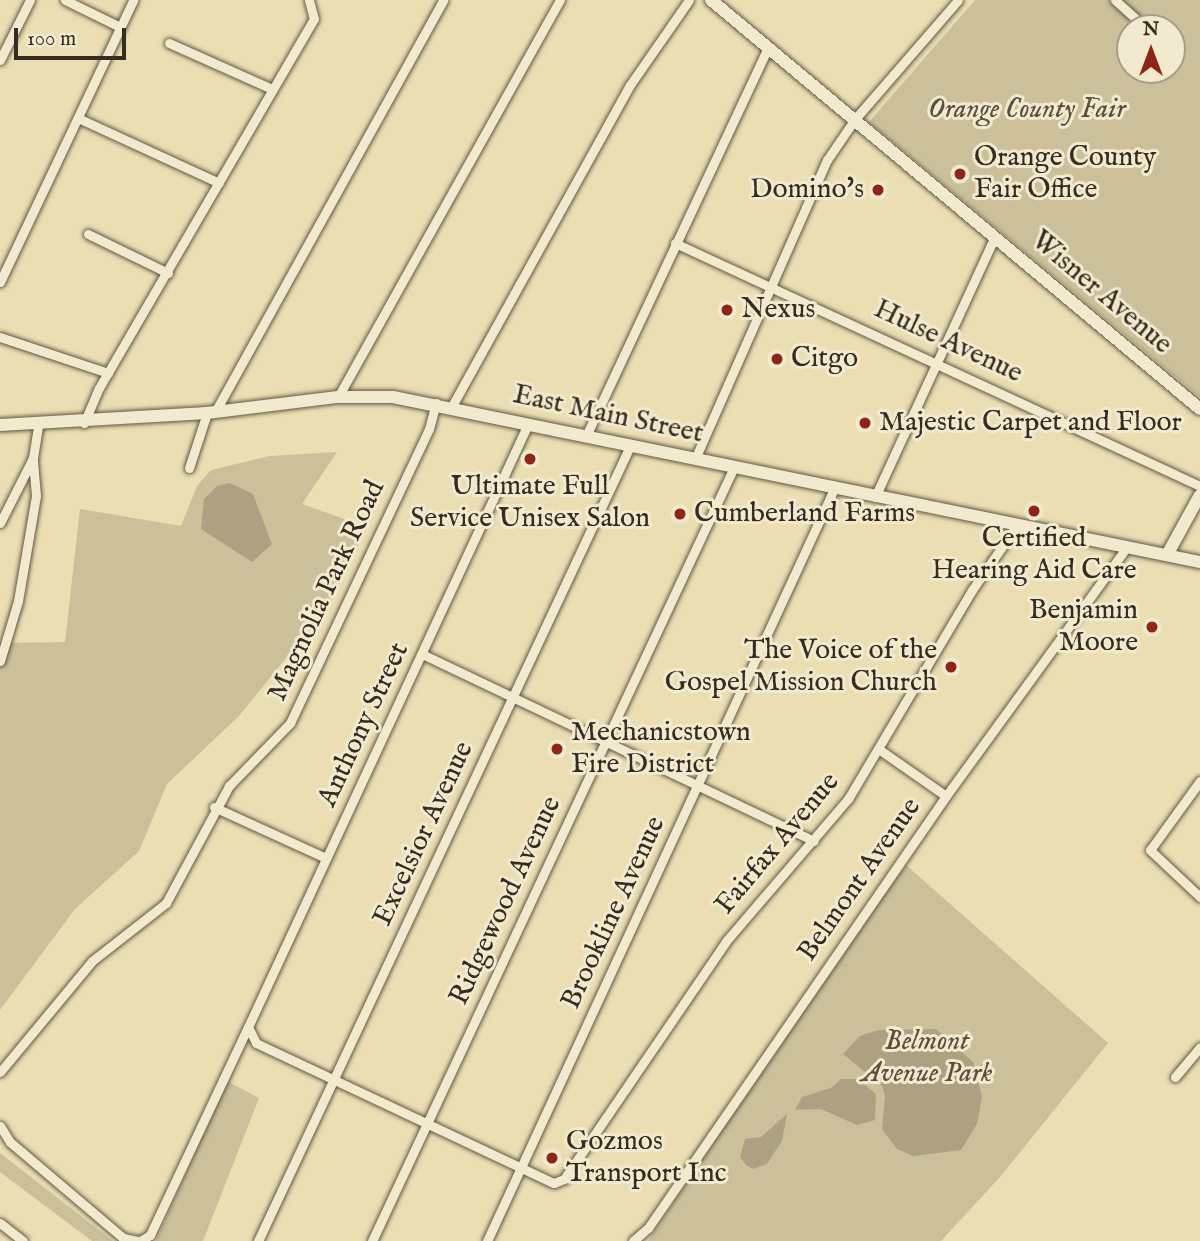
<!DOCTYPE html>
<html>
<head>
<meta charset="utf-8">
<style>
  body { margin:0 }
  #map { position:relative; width:1200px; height:1241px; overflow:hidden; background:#ebdeb3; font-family:"IM FELL English",serif }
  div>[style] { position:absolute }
  .green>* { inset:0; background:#ccc09a }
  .water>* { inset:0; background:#ada181 }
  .roads { filter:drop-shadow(0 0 2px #625845) drop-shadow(0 0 2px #625845) }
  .street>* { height:9px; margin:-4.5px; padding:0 4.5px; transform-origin:4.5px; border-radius:4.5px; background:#f2eace }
  .secondary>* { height:12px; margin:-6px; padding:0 6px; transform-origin:6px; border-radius:6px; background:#f2eace }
  .dots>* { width:19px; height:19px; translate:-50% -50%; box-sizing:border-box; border:4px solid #f2eace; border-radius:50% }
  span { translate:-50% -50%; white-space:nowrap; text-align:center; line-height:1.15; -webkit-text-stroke:6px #f2eace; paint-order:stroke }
  .park-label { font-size:28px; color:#5b503e; font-style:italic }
  .poi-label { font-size:28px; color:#352b20 }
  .left { translate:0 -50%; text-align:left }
  .right { translate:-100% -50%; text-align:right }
  .street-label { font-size:28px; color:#352b20 }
  .north { position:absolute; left:1116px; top:14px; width:70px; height:70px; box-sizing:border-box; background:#f2eace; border:2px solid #a69e88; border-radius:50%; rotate:0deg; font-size:19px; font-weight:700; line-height:28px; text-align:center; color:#352b20 }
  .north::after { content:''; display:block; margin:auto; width:24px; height:32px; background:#8f2418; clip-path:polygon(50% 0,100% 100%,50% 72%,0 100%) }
  .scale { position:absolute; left:14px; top:28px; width:112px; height:32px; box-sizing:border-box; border:4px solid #352b20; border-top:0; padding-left:9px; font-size:21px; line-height:24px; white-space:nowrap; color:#352b20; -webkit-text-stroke:5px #f2eace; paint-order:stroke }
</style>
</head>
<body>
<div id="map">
  <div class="green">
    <div style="clip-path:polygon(evenodd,975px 0,1200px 0,1200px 397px,869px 122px,975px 0,1130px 28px,1172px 28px,1172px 70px,1130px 70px,1130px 28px)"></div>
    <div style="clip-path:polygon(337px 452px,302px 504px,367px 527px,325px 610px,239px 716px,167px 784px,139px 851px,75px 909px,0 1010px,0 643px,65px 642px,80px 509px,181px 526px,197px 486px,211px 470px,270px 456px)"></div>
    <div style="clip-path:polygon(906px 865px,1108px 1043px,1000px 1177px,941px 1241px,648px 1241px,808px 999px)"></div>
    <div style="clip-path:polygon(227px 1081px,259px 1098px,203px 1241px,156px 1241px)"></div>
    <div style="clip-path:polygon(0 1153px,113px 1241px,92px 1241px,0 1172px)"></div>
  </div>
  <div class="water">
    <div style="clip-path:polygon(230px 483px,253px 494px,272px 544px,252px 562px,201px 529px,204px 499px,217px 486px)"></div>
    <div style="clip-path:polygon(936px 1029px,973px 1062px,982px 1097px,977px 1124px,961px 1150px,913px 1156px,897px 1149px,882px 1129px,885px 1096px,882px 1086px,843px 1054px,860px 1036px,878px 1030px)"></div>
    <div style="clip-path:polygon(841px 1079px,857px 1079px,876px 1094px,875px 1120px,857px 1125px,821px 1109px,795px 1110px,802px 1097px,831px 1088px)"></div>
    <div style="clip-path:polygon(787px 1114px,782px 1141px,767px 1164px,753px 1169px,746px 1165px,740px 1157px,745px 1139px,761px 1137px)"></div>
  </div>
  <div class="roads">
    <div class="street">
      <div style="left:65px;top:0;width:61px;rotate:26.1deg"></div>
      <div style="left:1115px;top:0;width:42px;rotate:42.1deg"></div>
      <div style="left:169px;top:43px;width:113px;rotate:24.1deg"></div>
      <div style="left:0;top:60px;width:67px;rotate:-63.4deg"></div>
      <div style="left:78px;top:118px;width:155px;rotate:24.7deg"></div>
      <div style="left:88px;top:234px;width:89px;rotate:26deg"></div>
      <div style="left:675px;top:243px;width:579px;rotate:24.84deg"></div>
      <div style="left:0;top:282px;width:312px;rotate:-64.7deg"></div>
      <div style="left:0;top:337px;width:114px;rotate:18.4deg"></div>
      <div style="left:338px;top:397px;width:455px;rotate:-60.8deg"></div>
      <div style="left:452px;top:406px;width:367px;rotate:-61deg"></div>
      <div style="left:630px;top:85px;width:103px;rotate:-55.2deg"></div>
      <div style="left:215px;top:412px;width:471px;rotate:-61deg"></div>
      <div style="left:84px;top:423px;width:38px;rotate:-67deg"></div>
      <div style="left:99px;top:388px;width:427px;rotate:-59.8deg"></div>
      <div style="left:314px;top:19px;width:20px;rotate:-105deg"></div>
      <div style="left:528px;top:424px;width:665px;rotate:114.91deg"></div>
      <div style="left:248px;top:1027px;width:18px;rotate:63deg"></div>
      <div style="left:256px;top:1043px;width:329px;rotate:25.2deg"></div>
      <div style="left:554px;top:1183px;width:11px;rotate:-22deg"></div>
      <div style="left:564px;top:1179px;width:289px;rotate:-55.7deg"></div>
      <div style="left:727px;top:940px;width:186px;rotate:-49.4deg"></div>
      <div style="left:848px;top:799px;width:243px;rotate:-59.3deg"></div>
      <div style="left:972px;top:590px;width:79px;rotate:-55.3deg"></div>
      <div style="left:586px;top:436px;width:429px;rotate:-64.9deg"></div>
      <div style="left:695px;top:459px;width:327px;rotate:-66.2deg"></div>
      <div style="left:827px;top:160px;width:50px;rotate:-55.7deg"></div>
      <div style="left:855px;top:119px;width:157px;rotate:-49.1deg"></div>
      <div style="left:189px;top:468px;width:58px;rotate:-71.9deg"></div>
      <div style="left:875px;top:497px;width:287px;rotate:-65.3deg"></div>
      <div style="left:0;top:523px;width:73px;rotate:-63.1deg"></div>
      <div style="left:33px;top:458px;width:33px;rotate:-81deg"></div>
      <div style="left:422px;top:654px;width:434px;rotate:25.5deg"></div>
      <div style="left:0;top:661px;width:63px;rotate:-73.3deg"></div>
      <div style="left:18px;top:601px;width:107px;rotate:-80.3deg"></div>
      <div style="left:36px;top:496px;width:38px;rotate:-95deg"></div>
      <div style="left:880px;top:750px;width:80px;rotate:34.9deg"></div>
      <div style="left:1200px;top:781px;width:85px;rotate:125.9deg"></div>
      <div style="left:1150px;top:850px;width:69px;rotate:43.2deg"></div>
      <div style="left:214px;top:807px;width:123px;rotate:24.5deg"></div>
      <div style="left:0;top:1072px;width:144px;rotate:-50.3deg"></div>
      <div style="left:92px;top:961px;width:94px;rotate:-38.1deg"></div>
      <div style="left:166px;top:903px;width:133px;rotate:-61.7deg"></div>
      <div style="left:229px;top:786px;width:88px;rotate:-45.9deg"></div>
      <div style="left:290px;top:723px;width:325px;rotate:-64.7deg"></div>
      <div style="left:429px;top:429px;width:27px;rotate:-75deg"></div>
      <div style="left:1175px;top:1077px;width:39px;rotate:-50deg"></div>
      <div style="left:0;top:1126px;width:19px;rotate:58deg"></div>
      <div style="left:10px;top:1142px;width:148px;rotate:40.3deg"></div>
      <div style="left:123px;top:1238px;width:15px;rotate:11deg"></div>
      <div style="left:0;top:1223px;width:29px;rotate:38deg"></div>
      <div style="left:140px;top:1241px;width:12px;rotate:-31deg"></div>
      <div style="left:150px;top:1235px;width:230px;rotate:-64.8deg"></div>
      <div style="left:258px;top:1241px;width:878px;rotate:-64.92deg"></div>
      <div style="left:372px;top:1241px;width:854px;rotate:-64.93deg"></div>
      <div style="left:487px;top:1241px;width:828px;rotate:-65.23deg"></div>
      <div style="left:633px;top:1241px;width:20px;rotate:-41deg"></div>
      <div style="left:648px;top:1228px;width:525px;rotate:-55.4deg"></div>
      <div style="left:946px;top:796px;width:308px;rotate:-54deg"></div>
    </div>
    <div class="secondary">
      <div style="left:711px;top:0;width:637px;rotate:39.91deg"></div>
      <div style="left:0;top:425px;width:207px;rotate:-3.3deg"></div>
      <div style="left:207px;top:413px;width:132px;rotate:-7deg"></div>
      <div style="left:338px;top:397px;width:55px"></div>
      <div style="left:393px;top:397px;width:824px;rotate:11.56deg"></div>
      <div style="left:1167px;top:555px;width:68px;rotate:-61.2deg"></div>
    </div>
  </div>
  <div class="dots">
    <div style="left:960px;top:174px;background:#8f2418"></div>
    <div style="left:878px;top:190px;background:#8f2418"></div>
    <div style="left:727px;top:310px;background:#8f2418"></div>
    <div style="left:777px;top:359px;background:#8f2418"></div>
    <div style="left:865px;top:423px;background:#8f2418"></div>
    <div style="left:530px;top:459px;background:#8f2418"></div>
    <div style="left:1034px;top:511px;background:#8f2418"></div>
    <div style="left:680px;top:514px;background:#8f2418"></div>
    <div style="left:1152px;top:627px;background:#8f2418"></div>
    <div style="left:951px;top:667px;background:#8f2418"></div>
    <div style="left:557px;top:749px;background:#8f2418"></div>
    <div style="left:552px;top:1158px;background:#8f2418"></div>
  </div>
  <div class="park-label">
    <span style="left:1027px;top:110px">Orange County Fair</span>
    <span style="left:927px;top:1058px">Belmont<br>Avenue Park</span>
  </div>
  <div class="poi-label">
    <span class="left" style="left:974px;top:174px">Orange County<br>Fair Office</span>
    <span class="right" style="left:864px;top:190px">Domino's</span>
    <span class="left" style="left:741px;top:310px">Nexus</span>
    <span class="left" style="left:791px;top:359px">Citgo</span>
    <span class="left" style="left:879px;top:423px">Majestic Carpet and Floor</span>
    <span style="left:530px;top:503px">Ultimate Full<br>Service Unisex Salon</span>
    <span class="left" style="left:694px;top:514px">Cumberland Farms</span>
    <span style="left:1034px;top:555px">Certified<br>Hearing Aid Care</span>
    <span class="right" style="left:1138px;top:627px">Benjamin<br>Moore</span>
    <span class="right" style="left:937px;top:667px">The Voice of the<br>Gospel Mission Church</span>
    <span class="left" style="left:571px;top:749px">Mechanicstown<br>Fire District</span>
    <span class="left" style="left:566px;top:1158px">Gozmos<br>Transport Inc</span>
  </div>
  <div class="street-label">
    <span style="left:1101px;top:293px;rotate:40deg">Wisner Avenue</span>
    <span style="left:948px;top:342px;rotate:25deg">Hulse Avenue</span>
    <span style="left:608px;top:415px;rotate:12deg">East Main Street</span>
    <span style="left:327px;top:591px;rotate:-65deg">Magnolia Park Road</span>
    <span style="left:364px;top:725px;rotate:-65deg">Anthony Street</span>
    <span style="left:424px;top:834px;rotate:-65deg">Excelsior Avenue</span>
    <span style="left:778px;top:844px;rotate:-50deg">Fairfax Avenue</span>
    <span style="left:860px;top:880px;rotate:-55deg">Belmont Avenue</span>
    <span style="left:506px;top:901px;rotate:-65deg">Ridgewood Avenue</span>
    <span style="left:614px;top:913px;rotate:-65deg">Brookline Avenue</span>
  </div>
  <div class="north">N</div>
  <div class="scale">100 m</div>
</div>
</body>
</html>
